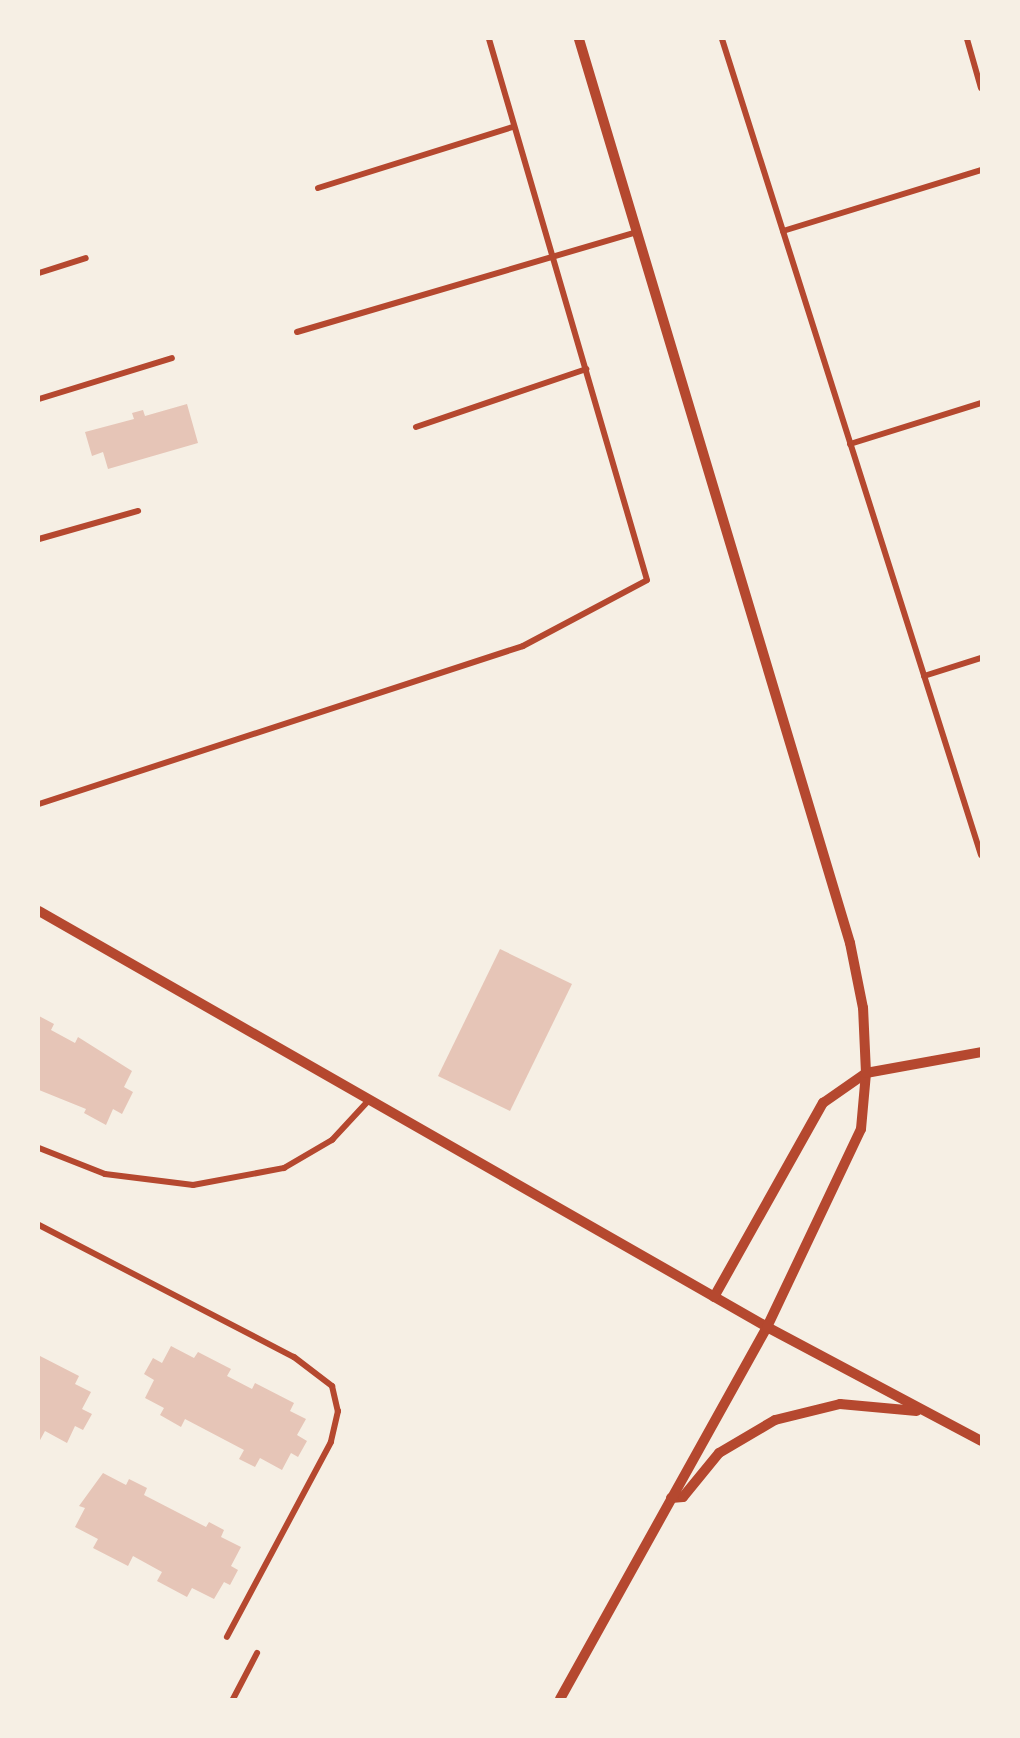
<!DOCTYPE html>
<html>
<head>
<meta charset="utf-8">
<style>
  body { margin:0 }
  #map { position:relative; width:1020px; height:1738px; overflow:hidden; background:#f6efe4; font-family:"Roboto Condensed",sans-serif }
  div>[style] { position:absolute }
  .building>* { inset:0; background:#e6c5b7 }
  .minor>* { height:6px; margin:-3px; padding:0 3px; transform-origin:3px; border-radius:3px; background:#b5482f }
  .tertiary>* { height:10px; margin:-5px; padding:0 5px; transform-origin:5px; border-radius:5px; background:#b5482f }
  span { translate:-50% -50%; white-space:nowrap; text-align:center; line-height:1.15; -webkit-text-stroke:6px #f6efe4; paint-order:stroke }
  .frame { position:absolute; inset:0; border:40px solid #f6efe4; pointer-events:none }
</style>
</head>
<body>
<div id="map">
  <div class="building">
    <div style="clip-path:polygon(187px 404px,198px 443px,108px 469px,103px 452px,92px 456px,85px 432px,134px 419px,132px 413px,143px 410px,145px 416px)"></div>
    <div style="clip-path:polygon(500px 949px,572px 984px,510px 1111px,438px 1076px)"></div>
    <div style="clip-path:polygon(39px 1016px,54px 1024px,51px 1030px,75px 1043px,78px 1037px,132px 1071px,124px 1087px,133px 1092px,122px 1114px,113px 1109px,106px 1125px,84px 1113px,86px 1109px,39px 1090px)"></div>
    <div style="clip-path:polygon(171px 1346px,194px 1358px,198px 1352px,231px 1369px,227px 1376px,252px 1389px,255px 1383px,294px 1403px,290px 1411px,306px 1419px,297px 1435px,307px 1441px,298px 1457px,291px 1453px,282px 1470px,260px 1458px,255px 1467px,239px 1459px,244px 1450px,185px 1419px,181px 1427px,160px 1415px,164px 1408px,145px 1398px,154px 1380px,144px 1374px,153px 1358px,162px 1363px)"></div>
    <div style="clip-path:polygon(40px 1356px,79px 1376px,75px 1384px,91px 1392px,82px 1409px,92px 1414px,83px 1430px,75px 1426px,67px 1443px,45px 1431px,39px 1442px)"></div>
    <div style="clip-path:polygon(103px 1473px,126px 1485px,129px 1479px,147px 1488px,144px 1495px,206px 1527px,209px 1522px,224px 1530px,221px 1537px,241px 1547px,231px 1566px,238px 1570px,230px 1585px,224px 1582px,214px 1599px,192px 1588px,187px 1597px,157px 1581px,162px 1572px,133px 1556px,128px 1566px,93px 1548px,98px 1539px,75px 1527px,85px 1508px,79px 1506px)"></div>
  </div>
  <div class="minor">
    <div style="left:722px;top:39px;width:856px;rotate:72.39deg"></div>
    <div style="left:967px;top:39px;width:51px;rotate:74.1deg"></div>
    <div style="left:318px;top:188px;width:204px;rotate:-17.4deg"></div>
    <div style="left:783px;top:231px;width:207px;rotate:-17.1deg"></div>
    <div style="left:39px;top:273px;width:49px;rotate:-17.7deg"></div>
    <div style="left:297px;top:332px;width:354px;rotate:-16.4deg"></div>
    <div style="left:39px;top:399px;width:139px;rotate:-17.1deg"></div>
    <div style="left:416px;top:427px;width:180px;rotate:-18.8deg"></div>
    <div style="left:850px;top:444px;width:137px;rotate:-17.4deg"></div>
    <div style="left:39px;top:539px;width:103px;rotate:-15.8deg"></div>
    <div style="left:924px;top:676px;width:60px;rotate:-17.5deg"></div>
    <div style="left:39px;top:804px;width:509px;rotate:-18.08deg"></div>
    <div style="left:523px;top:646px;width:140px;rotate:-28deg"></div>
    <div style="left:647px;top:580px;width:564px;rotate:-106.28deg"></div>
    <div style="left:39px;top:1148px;width:71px;rotate:21.5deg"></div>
    <div style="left:105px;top:1174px;width:89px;rotate:7.1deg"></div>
    <div style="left:193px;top:1185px;width:93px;rotate:-10.6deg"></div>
    <div style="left:284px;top:1168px;width:56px;rotate:-30.3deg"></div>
    <div style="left:332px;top:1140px;width:54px;rotate:-47.2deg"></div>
    <div style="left:39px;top:1225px;width:287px;rotate:27.4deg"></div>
    <div style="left:294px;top:1357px;width:48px;rotate:37.3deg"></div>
    <div style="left:332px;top:1386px;width:26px;rotate:77deg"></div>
    <div style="left:338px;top:1411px;width:32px;rotate:103deg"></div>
    <div style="left:331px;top:1442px;width:221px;rotate:118.1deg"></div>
    <div style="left:233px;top:1699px;width:52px;rotate:-62.4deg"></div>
  </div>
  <div class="tertiary">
    <div style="left:39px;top:911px;width:838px;rotate:29.74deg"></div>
    <div style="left:767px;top:1327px;width:242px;rotate:28deg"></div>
    <div style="left:714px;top:1297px;width:223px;rotate:-60.7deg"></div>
    <div style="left:823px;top:1103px;width:52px;rotate:-34.9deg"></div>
    <div style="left:866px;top:1073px;width:117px;rotate:-10.3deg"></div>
    <div style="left:671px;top:1498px;width:12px;rotate:-5deg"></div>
    <div style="left:683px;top:1497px;width:57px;rotate:-50.7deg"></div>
    <div style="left:719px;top:1453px;width:65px;rotate:-30.5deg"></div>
    <div style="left:775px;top:1420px;width:67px;rotate:-13.8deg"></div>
    <div style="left:840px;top:1404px;width:77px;rotate:5.2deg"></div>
    <div style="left:560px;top:1699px;width:426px;rotate:-60.9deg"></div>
    <div style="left:767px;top:1327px;width:219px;rotate:-64.6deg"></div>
    <div style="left:861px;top:1129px;width:56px;rotate:-84.9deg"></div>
    <div style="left:866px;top:1073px;width:65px;rotate:-92.6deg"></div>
    <div style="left:863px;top:1008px;width:66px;rotate:-101.3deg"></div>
    <div style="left:850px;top:943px;width:944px;rotate:-106.69deg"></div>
  </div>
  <div class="frame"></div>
</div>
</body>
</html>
